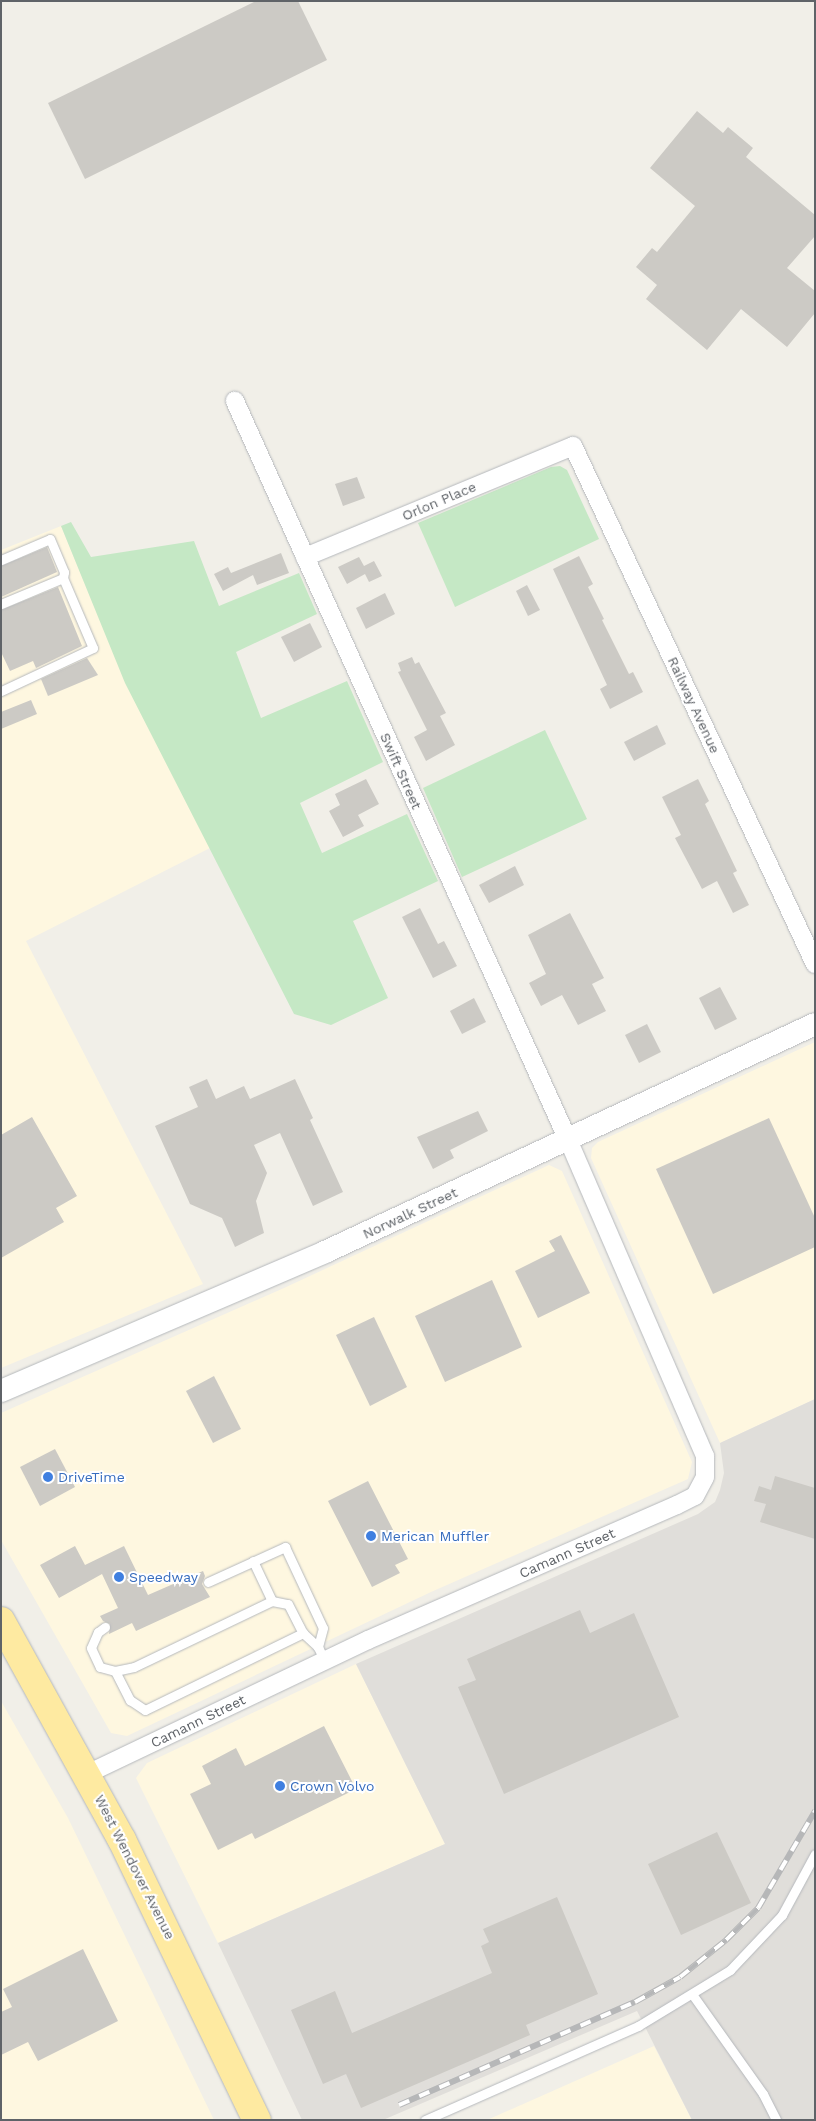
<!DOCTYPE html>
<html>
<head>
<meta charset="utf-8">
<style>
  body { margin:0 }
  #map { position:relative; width:816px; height:2121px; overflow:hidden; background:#f1efe8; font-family:"Work Sans",sans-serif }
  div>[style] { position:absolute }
  .commercial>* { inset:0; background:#fef7e0 }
  .industrial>* { inset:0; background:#e0deda }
  .green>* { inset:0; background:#c5e8c5 }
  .building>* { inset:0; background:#cccac5 }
  .roads { filter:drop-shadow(0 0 1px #b5b8bc) drop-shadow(0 0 1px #b5b8bc) }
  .service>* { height:9px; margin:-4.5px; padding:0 4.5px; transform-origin:4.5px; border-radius:4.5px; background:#fff }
  .minor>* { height:18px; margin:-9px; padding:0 9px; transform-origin:9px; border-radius:9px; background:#fff }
  .tertiary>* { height:22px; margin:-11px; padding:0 11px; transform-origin:11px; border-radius:11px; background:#fff }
  .trunk>* { height:28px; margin:-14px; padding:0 14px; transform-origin:14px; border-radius:14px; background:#feeaa1 }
  .rail>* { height:5.5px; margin-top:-2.75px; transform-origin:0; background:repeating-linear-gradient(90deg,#fff 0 11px,#b6b7b8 0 22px); box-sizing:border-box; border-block:1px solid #b6b7b8 }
  .dots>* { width:14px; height:14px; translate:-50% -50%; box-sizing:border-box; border:2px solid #fff; border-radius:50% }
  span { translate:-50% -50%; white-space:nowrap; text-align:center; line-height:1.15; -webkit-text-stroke:4px #fff; paint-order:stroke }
  .street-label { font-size:14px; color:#5f6368 }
  .shop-label { font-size:14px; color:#366cbe }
  .left { translate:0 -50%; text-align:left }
  .frame { position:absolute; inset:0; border:2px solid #5f6368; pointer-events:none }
</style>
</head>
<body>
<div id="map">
  <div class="commercial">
    <div style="clip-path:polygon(61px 526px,126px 683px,212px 847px,26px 941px,203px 1284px,1px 1368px,1px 550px)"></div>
    <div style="clip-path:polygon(815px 1042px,815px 1399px,720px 1443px,591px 1158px,592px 1148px,598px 1142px)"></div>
    <div style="clip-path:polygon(549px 1165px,562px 1171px,692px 1462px,688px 1479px,431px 1592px,127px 1736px,111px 1733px,1px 1540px,1px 1413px,284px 1288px)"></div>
    <div style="clip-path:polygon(356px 1664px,445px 1844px,218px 1943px,136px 1778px,147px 1763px)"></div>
    <div style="clip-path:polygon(1px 1701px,68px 1818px,214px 2120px,1px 2120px)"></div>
    <div style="clip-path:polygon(654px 2046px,692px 2120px,487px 2120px)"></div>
  </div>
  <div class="industrial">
    <div style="clip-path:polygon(815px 1399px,815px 2120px,692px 2120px,637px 2011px,383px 2120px,302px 2120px,218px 1943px,445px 1844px,356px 1664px,698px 1514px,715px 1502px,720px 1490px,724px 1473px,720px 1443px)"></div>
  </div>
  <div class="green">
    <div style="clip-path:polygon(560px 466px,567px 470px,599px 539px,455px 607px,418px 523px,551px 467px)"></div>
    <div style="clip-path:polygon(71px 522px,91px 557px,194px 541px,219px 606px,299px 573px,317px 614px,236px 652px,261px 718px,347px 681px,383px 762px,300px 803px,322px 853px,407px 814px,438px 881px,353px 921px,388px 998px,331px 1025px,294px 1014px,125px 683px,61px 526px)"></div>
    <div style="clip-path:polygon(545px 730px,587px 819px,462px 877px,423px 788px)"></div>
  </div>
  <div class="building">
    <div style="clip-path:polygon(256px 1px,298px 1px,327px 60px,85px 179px,48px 103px)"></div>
    <div style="clip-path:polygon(697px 111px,723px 133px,728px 127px,753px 148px,746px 157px,815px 215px,815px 236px,787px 268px,815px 291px,815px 313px,787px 347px,741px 309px,707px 350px,646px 299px,657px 285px,636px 267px,652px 248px,657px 252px,695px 206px,650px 168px)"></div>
    <div style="clip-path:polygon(357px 477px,365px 498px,343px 506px,335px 484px)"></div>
    <div style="clip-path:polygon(47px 547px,57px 572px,1px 597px,1px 566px)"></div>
    <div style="clip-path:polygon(281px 553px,289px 573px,257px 585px,253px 575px,223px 591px,214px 574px,228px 567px,231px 573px)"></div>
    <div style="clip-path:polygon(579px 556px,593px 584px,588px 587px,604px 619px,602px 620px,629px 674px,633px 672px,643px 692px,610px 709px,600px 689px,607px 685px,553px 569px)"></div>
    <div style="clip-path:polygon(359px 557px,364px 566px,374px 561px,382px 576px,369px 582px,365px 574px,347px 584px,338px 567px)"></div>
    <div style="clip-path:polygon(527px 585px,540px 610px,528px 616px,516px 591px)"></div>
    <div style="clip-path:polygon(58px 587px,82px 646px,36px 668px,33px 661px,10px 671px,1px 652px,1px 610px)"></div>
    <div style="clip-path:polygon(385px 593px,395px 614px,366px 629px,356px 608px)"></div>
    <div style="clip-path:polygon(310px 623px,322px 647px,294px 662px,281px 637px)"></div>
    <div style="clip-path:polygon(412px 657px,415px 664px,419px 662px,446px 713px,440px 716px,455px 745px,426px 761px,414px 737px,427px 730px,398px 672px,401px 671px,398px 663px)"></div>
    <div style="clip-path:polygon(87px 658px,98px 675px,48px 696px,41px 679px)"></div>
    <div style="clip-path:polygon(31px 700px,37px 714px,1px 729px,1px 712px)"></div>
    <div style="clip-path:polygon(657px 725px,666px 744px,634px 761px,624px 742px)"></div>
    <div style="clip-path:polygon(366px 779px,379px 804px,358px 815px,364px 826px,343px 837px,329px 811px,340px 805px,335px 794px)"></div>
    <div style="clip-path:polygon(698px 779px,709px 801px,705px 804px,737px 871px,733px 873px,749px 905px,733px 913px,717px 881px,702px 889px,675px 838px,681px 835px,662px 797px)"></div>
    <div style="clip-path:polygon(515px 866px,524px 885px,489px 903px,479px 885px)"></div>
    <div style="clip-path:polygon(420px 908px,438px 944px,444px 941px,457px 966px,433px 978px,402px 917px)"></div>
    <div style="clip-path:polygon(570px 913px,604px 978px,592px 984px,606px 1011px,578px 1025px,562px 995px,541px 1006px,529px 983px,546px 974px,528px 935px)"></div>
    <div style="clip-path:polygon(720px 987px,737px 1019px,715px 1030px,699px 998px)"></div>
    <div style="clip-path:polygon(474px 998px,486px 1022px,462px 1034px,450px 1011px)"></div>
    <div style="clip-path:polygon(647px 1024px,661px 1052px,639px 1063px,625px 1035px)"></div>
    <div style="clip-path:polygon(207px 1079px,216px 1099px,244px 1086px,250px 1099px,295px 1079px,313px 1118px,310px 1120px,343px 1192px,313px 1206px,280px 1133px,254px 1145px,267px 1173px,256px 1201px,264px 1233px,235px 1247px,222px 1218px,190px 1204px,155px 1126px,198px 1107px,189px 1087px)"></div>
    <div style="clip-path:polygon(478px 1111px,488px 1131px,450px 1150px,454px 1158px,433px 1169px,417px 1137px)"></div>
    <div style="clip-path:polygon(32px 1117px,77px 1196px,56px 1208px,64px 1222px,1px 1258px,1px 1135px)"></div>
    <div style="clip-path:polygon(769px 1118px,815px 1218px,815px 1247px,713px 1294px,656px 1169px)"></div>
    <div style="clip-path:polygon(561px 1235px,590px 1293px,538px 1318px,515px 1271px,555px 1251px,549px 1241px)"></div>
    <div style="clip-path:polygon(492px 1280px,522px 1347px,445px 1382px,415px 1316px)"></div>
    <div style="clip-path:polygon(374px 1317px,407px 1387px,370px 1406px,336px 1335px)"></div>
    <div style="clip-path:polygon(214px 1376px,241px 1429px,213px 1443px,186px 1391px)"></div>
    <div style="clip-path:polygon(55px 1449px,75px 1487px,40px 1506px,20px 1467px)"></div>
    <div style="clip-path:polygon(775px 1476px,815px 1488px,815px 1539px,760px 1522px,766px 1504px,754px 1501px,759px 1486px,771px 1490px)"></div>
    <div style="clip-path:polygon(368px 1481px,408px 1559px,395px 1565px,400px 1573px,372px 1587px,328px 1501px)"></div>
    <div style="clip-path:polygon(75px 1546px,85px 1565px,124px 1546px,148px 1595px,203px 1571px,205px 1576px,202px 1584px,210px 1597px,136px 1631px,132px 1623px,109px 1634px,110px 1624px,103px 1621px,100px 1616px,118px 1608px,102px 1574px,59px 1598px,40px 1565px)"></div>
    <div style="clip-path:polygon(580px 1610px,590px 1633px,634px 1613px,679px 1717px,504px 1794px,458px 1687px,476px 1680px,467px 1659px)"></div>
    <div style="clip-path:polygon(324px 1726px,356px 1789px,255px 1839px,252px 1833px,218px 1850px,190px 1794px,211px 1784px,202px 1766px,236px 1748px,245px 1766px)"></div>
    <div style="clip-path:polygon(717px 1832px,751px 1903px,681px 1935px,648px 1864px)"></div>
    <div style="clip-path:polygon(557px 1897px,598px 1994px,526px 2025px,530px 2035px,361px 2108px,346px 2074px,323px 2084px,291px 2010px,335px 1991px,352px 2033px,492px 1973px,481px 1946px,489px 1942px,483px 1929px)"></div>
    <div style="clip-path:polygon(83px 1949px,118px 2021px,38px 2061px,28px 2042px,1px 2055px,1px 2012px,12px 2007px,3px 1989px)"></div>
  </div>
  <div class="roads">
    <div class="service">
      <div style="left:1px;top:560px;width:53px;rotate:-23.2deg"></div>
      <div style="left:50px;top:539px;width:36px;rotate:67deg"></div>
      <div style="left:64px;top:572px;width:6px;rotate:99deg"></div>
      <div style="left:1px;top:604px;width:67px;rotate:-22.8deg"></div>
      <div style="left:63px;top:578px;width:76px;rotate:66.8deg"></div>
      <div style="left:93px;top:648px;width:102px;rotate:154.9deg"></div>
      <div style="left:253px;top:1561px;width:44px;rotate:64.6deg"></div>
      <div style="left:208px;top:1582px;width:85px;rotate:-24.4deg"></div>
      <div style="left:285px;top:1547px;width:89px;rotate:64.9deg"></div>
      <div style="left:323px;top:1628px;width:20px;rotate:105deg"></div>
      <div style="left:105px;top:1627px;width:9px;rotate:144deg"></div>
      <div style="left:98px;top:1632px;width:17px;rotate:114deg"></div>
      <div style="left:91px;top:1648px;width:21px;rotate:65deg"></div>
      <div style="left:100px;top:1667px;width:16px;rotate:15deg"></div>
      <div style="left:115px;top:1671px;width:19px;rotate:-12deg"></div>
      <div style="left:134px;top:1667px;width:153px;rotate:-25.6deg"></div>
      <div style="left:272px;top:1601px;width:16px;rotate:11deg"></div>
      <div style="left:288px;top:1604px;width:33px;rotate:63deg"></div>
      <div style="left:303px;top:1633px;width:21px;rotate:43deg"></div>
      <div style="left:318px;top:1647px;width:14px;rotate:65deg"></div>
      <div style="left:115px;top:1671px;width:33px;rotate:63deg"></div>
      <div style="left:130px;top:1700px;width:18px;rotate:34deg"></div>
      <div style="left:145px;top:1710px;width:176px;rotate:-26deg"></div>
      <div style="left:692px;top:1994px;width:123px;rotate:54.6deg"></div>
      <div style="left:763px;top:2094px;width:29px;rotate:63deg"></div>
      <div style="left:425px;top:2120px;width:233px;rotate:-23.8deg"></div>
      <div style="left:638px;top:2026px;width:108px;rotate:-31.3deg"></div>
      <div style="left:730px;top:1970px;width:76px;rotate:-46.6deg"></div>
      <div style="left:782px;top:1915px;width:69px;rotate:-61.6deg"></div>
    </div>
    <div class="minor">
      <div style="left:305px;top:557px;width:290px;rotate:-22.5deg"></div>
      <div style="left:573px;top:446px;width:572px;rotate:64.96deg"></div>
      <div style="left:87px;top:1774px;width:311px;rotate:-25.5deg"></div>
      <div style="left:368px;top:1640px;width:337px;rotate:-23.6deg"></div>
      <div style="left:677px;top:1505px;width:20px;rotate:-27deg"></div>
      <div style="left:695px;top:1496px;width:21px;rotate:-62deg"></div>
      <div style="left:705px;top:1477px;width:21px;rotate:-90deg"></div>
      <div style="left:705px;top:1456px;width:344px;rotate:-113.4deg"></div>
      <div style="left:568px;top:1140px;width:811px;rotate:-114.26deg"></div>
    </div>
    <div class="tertiary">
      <div style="left:1px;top:1391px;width:353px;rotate:-23.2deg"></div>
      <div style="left:325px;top:1252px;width:540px;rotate:-24.95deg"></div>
    </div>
    <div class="trunk">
      <div style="left:1px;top:1621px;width:250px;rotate:61.1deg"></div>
      <div style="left:122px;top:1840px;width:311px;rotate:64.3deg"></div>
    </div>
  </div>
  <div class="rail">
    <div style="left:399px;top:2105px;width:257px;rotate:-23.6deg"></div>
    <div style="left:635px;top:2002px;width:51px;rotate:-29.1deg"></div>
    <div style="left:680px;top:1977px;width:59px;rotate:-38.8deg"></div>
    <div style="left:726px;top:1940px;width:45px;rotate:-45deg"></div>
    <div style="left:758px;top:1908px;width:113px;rotate:-59.6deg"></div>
  </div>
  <div class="dots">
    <div style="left:48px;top:1477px;background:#3f7fe0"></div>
    <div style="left:371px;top:1536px;background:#3f7fe0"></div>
    <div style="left:119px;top:1577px;background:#3f7fe0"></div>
    <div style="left:280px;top:1786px;background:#3f7fe0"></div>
  </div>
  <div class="street-label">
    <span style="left:439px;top:501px;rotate:-23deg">Orlon Place</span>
    <span style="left:694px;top:705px;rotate:65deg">Railway Avenue</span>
    <span style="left:401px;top:771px;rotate:66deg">Swift Street</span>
    <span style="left:410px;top:1213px;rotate:-25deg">Norwalk Street</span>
    <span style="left:567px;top:1553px;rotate:-24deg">Camann Street</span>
    <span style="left:198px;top:1721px;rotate:-26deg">Camann Street</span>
    <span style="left:135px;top:1867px;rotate:63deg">West Wendover Avenue</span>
  </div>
  <div class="shop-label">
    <span class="left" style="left:58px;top:1477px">DriveTime</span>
    <span class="left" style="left:381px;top:1536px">Merican Muffler</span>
    <span class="left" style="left:129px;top:1577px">Speedway</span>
    <span class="left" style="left:290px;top:1786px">Crown Volvo</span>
  </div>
  <div class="frame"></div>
</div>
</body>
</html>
